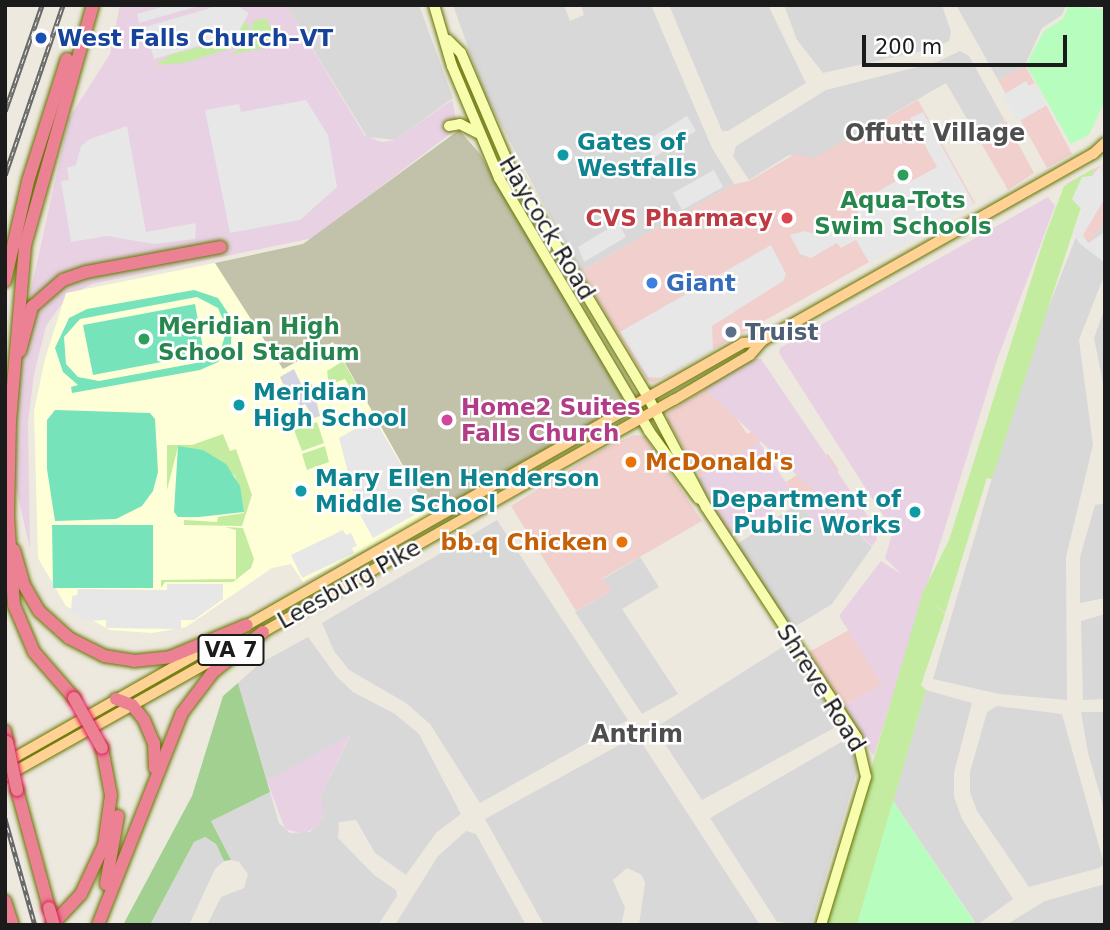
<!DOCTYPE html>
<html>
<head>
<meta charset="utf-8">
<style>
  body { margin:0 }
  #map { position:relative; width:1110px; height:930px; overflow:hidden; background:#eee9df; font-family:"DejaVu Sans",sans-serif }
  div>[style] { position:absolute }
  .residential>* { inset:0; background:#d9d8d8 }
  .commercial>* { inset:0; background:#f0cfcd }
  .industrial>* { inset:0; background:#e7d1e3 }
  .education>* { inset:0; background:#feffd7 }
  .construction>* { inset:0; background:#c2c2ab }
  .grass>* { inset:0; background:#c4eca1 }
  .forest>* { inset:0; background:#a2d091 }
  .park>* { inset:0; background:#b7fdbe }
  .pitch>* { inset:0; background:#77e3bb }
  .parking>* { inset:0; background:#e7e7e7 }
  .plaza>* { inset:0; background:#d4d4e3 }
  .roads { filter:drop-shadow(0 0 2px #657400) drop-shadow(0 0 2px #657400) }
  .secondary>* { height:10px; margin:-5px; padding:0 5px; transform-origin:5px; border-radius:5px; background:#f8fdae }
  .primary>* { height:10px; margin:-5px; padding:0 5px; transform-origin:5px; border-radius:5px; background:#ffd293 }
  .highway>* { height:12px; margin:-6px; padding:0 6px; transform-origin:6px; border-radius:6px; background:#eb8193 }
  .rail>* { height:4.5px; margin-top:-2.25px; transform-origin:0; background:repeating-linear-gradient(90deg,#fff 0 5px,#696969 0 10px); box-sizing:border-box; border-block:2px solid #696969 }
  .bridges { filter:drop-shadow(0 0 2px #e01859) drop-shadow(0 0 2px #e01859) }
  .highway-bridge>* { height:12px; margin:-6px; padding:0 6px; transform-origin:6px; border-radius:6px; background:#eb8193 }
  .dots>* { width:19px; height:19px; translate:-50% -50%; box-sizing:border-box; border:4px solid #fff; border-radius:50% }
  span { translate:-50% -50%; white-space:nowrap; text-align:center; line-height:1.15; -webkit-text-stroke:5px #fff; paint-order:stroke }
  .shield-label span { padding:2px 5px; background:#fff; border:2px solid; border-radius:5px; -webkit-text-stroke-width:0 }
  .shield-label { font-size:21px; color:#1b1b1b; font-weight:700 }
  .transit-label { font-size:23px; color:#164399; font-weight:700 }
  .left { translate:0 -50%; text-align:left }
  .culture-label { font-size:23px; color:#0d838f; font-weight:700 }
  .right { translate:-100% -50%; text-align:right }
  .leisure-label { font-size:23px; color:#27864d; font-weight:700 }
  .health-label { font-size:23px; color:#be3a42; font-weight:700 }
  .street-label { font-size:23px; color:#1b1b1b }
  .shop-label { font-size:23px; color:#366cbe; font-weight:700 }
  .service-label { font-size:23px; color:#4e5e75; font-weight:700 }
  .hotel-label { font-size:23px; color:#b23c85; font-weight:700 }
  .food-label { font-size:23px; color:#c56008; font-weight:700 }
  .neighbourhood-label { font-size:24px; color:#4e4e4e; font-weight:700 }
  .frame { position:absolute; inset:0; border:7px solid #1b1b1b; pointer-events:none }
  .scale { position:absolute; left:862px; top:35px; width:205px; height:32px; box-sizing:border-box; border:4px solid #1b1b1b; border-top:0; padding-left:9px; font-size:21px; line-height:24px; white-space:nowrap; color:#1b1b1b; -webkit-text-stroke:5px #fff; paint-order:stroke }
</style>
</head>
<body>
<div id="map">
  <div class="residential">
    <div style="clip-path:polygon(286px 5px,419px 5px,453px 98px,395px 140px,367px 137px)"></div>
    <div style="clip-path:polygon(453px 5px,564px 5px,570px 21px,584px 15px,581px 5px,651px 5px,712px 148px,734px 184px,580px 272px,485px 95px)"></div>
    <div style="clip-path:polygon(669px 5px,768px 5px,806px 83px,728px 131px,722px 131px)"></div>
    <div style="clip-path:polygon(784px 5px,942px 5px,951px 32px,949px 41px,935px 48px,823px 73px,797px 40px)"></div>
    <div style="clip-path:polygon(956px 5px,1066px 5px,1062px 15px,1042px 28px,1025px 65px,998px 80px)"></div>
    <div style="clip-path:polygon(960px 51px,969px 56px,1005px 121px,977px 136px,946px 83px,814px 159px,789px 155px,749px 180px,733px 156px,736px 146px,826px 90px,937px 62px)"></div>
    <div style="clip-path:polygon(1105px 221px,1105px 273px,1079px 340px,1093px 445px,1066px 557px,1067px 700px,999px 694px,933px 679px,1023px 372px,1076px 237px,1088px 246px)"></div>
    <div style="clip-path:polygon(1105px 307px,1105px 393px,1094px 338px)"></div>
    <div style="clip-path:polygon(800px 502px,818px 528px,832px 509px,872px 547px,832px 604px,791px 629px,736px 545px)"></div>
    <div style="clip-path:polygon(1105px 503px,1105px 598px,1080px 603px,1080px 557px,1095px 505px)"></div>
    <div style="clip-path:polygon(497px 520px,628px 720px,480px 803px,430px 724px,406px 703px,349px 670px,334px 651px,322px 623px)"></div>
    <div style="clip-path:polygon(640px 557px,659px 587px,622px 609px,678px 694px,642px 714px,575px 612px,611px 591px,603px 579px)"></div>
    <div style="clip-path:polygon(1105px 614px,1105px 699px,1083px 700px,1081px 621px)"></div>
    <div style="clip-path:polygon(308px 637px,337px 677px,353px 692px,395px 714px,419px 734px,461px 814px,436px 833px,406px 875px,375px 853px,356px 820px,339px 822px,338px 838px,374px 875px,396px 890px,397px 896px,378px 925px,207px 925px,221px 897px,244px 888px,248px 874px,239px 862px,231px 860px,211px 821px,270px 792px,279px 823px,290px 833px,310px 832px,323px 817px,320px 797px,350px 736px,267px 781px,238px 683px,259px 664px)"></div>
    <div style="clip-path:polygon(789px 643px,843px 723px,702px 800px,657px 732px,658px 726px)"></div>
    <div style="clip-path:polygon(926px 690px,972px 703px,954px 773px,954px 797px,962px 819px,1013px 899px,977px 925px,893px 801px)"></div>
    <div style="clip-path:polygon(997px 706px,1062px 714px,1104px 864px,1099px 868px,1029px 887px,977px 811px,970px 792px,970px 772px,987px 712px)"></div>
    <div style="clip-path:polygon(1081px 712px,1105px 712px,1105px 812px,1088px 753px)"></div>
    <div style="clip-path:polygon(850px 737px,862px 755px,811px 925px,777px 922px,710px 818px)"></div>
    <div style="clip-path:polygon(632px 738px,640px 740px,760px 925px,639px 925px,645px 883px,642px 875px,627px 868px,613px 880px,625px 908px,621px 925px,544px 925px,485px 819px)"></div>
    <div style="clip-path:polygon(466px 831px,476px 834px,526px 925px,395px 925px,438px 856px)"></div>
    <div style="clip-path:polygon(204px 837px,216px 844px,224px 861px,215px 869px,189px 925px,150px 925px,194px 842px)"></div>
    <div style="clip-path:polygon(1105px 884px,1105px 925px,1006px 925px,1045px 901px)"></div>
  </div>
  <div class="commercial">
    <div style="clip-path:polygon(1025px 65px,1072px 154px,1047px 168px,998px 80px)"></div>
    <div style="clip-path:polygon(918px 100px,975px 203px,653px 383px,647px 380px,580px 272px,734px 184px,749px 181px,795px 154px,814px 158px)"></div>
    <div style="clip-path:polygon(1006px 121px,1034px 173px,1008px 190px,977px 136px)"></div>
    <div style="clip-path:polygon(1105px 163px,1105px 221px,1088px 247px,1076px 237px,1084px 209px,1066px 184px)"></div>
    <div style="clip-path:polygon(714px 384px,747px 434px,759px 428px,766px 438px,701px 477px,667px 420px,667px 413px)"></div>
    <div style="clip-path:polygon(634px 435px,645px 436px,702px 521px,603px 578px,611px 591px,576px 611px,511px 506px,601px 450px)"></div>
    <div style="clip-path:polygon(828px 454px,839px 470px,802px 505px,786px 482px)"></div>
    <div style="clip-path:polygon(849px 630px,882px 684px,842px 707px,807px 653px)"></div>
  </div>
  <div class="industrial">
    <div style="clip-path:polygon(120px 5px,286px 5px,365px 136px,382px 142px,395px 140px,452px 100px,458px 128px,313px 238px,92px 284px,66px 298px,46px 326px,34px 374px,28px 423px,30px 549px,7px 448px,11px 380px,69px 118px,110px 54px)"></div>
    <div style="clip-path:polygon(1048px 197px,1055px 206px,997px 360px,874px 756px,842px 707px,882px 684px,839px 616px,881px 561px,901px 574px,885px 558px,893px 531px,779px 353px,780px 348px)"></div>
    <div style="clip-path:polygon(755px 359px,761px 359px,875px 527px,877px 539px,872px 546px,832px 508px,818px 528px,802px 505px,815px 492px,704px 388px)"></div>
    <div style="clip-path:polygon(759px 442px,795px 496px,730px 538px,698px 479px)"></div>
    <div style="clip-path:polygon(350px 735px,320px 797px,324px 812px,320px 824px,304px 834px,285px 829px,267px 781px)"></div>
  </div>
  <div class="education">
    <div style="clip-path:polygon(215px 263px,283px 369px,333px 342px,431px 515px,303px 582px,291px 564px,272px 568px,186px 627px,152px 633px,110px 630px,66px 606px,38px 558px,34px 411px,45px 359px,66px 293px)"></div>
  </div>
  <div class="construction">
    <div style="clip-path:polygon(459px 130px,480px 154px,623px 398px,617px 408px,431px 515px,333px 342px,283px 369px,215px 263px,303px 244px)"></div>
  </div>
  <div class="grass">
    <div style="clip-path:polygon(266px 18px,279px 45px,229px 55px,250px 43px,253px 21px)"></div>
    <div style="clip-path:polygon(245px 22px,250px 28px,248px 36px,232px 48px,184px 63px,155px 65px,172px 54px,230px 40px)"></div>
    <div style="clip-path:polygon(1094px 168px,992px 479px,987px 478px,945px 613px,932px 601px,945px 614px,921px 685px,926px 690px,857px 925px,825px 925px,923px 592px,949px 540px,1044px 239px,1064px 186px)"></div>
    <div style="clip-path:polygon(343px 361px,363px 396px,356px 398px,345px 379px,329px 385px,327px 371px)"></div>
    <div style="clip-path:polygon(317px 422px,324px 443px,302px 451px,294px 430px)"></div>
    <div style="clip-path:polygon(223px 434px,230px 451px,236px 449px,252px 495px,242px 526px,184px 525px,184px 520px,217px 522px,218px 517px,244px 513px,235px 476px,203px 450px,178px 447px,167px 490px,167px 445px,192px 445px)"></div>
    <div style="clip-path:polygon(325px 446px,329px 462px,307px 470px,302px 454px)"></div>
    <div style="clip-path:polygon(225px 527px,243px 528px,254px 559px,251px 568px,233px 582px,165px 582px,161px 588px,161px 580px,236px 579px,236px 530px)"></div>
  </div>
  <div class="forest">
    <div style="clip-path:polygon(238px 683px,270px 792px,211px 821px,231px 860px,224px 861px,216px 844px,205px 837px,194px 842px,150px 925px,123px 925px,192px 796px,223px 696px)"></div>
  </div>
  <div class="park">
    <div style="clip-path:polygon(1069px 5px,1105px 10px,1105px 101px,1089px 135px,1071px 144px,1026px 65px,1044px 31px,1063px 19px)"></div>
    <div style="clip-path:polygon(893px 801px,976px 925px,857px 925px)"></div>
  </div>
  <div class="pitch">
    <div style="clip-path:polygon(evenodd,194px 290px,218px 298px,232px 319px,231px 344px,218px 362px,200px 370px,72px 393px,71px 387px,78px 385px,63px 372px,55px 348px,69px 318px,87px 309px,194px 290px,197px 297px,218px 308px,227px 329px,221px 349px,207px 361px,99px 381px,78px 377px,66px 364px,64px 337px,80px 319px,197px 297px)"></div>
    <div style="clip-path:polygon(195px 304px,204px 354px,93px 375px,83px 325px)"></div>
    <div style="clip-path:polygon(55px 410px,150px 413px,155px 419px,158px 472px,153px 491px,142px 506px,116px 519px,55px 521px,47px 469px,47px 420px)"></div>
    <div style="clip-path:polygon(178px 446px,203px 450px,226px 464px,240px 486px,244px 512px,199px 517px,178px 517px,174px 512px)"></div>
    <div style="clip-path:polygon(52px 525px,153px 525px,153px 588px,53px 588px)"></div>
  </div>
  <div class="parking">
    <div style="clip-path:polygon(169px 5px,202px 5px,139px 23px,137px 14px)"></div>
    <div style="clip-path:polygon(221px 5px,235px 5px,249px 13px,237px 35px,154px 59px,145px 27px)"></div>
    <div style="clip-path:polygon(1026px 81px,1029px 86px,1034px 83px,1047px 105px,1018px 122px,1003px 95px)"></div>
    <div style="clip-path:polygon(306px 100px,328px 135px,337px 187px,300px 220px,230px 233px,205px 110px,239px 104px,241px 112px)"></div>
    <div style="clip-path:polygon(923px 112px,974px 204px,870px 264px,856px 240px,841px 248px,837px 243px,811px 258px,800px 254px,790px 235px,805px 231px,817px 235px,852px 221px,860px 216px,854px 205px,898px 180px,902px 186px,937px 167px,910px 118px)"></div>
    <div style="clip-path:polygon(687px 116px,696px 131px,653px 158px,645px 142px)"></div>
    <div style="clip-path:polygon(127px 126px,146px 232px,196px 223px,195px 239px,154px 244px,107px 236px,71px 242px,61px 181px,69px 180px,67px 168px,76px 165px,81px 146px,90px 139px)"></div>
    <div style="clip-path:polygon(1102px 164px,1105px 198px,1083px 235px,1088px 243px,1105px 232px,1105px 263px,1079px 243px,1073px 232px,1083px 211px,1072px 199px,1082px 177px,1092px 176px)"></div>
    <div style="clip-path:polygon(714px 170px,723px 187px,682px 210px,673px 193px)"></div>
    <div style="clip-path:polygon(618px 223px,626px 237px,584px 262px,578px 247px)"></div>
    <div style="clip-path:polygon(771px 245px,786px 274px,783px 281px,712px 326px,713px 350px,660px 378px,648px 377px,620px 332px)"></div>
    <div style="clip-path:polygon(374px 418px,427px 508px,373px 538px,358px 511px,339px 438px)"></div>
    <div style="clip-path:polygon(343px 530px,346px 535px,351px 533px,357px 546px,352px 548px,354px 553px,302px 578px,291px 555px)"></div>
    <div style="clip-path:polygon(167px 584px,223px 584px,223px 599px,194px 620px,181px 620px,181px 629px,106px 628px,106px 620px,89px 621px,71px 612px,72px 596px,77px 595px,78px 589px,167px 590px)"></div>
  </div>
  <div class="plaza">
    <div style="clip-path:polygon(294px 369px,302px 386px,312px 384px,320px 416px,314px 418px,305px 404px,300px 406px,290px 386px,285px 388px,280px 377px)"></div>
  </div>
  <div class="roads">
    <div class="secondary">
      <div style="left:434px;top:5px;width:64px;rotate:73.6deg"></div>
      <div style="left:452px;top:66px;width:121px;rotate:67.2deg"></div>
      <div style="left:499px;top:178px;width:294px;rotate:59.3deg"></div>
      <div style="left:649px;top:431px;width:84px;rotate:53.7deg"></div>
      <div style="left:448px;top:40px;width:18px;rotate:45deg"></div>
      <div style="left:461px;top:53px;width:127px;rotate:66.9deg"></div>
      <div style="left:511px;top:170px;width:265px;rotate:58.9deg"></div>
      <div style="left:648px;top:397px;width:124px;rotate:62.2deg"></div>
      <div style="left:706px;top:507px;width:276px;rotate:56.8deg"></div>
      <div style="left:857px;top:738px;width:40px;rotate:77deg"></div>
      <div style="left:866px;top:777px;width:155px;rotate:106.9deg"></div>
      <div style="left:449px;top:126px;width:11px;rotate:-10deg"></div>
      <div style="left:460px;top:124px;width:20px;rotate:27deg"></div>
    </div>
    <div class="primary">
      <div style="left:242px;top:628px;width:576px;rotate:-29.63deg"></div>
      <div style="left:743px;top:343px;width:19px;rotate:-6deg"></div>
      <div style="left:258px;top:635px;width:478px;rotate:-29.5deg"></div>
      <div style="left:674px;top:400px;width:88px;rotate:-30.6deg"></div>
      <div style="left:750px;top:355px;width:18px;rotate:-49deg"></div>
      <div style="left:762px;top:341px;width:380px;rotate:-29.5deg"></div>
      <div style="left:1093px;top:154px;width:16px;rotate:-43deg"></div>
      <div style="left:5px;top:763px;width:243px;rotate:-29.6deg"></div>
      <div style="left:5px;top:777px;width:271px;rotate:-29.4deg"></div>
    </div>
    <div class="highway">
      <div style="left:5px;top:281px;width:103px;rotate:-77deg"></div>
      <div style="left:28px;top:181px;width:128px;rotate:-72.3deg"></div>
      <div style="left:20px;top:351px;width:46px;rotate:-74.7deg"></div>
      <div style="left:32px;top:307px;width:41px;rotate:-41.1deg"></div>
      <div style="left:63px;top:280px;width:24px;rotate:-19deg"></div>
      <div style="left:86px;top:272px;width:137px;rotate:-10.5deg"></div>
      <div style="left:14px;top:550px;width:36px;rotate:74deg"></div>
      <div style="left:24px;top:585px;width:30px;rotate:60deg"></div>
      <div style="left:39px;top:611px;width:40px;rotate:42deg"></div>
      <div style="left:69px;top:638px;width:39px;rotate:27deg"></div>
      <div style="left:104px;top:656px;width:30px;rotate:9deg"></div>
      <div style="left:134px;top:661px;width:36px;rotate:-6deg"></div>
      <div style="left:170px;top:657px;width:83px;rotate:-22.6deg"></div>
      <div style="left:74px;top:698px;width:61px;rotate:-131deg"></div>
      <div style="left:34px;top:652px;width:51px;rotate:-113.1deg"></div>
      <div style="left:14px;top:605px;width:89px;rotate:-93.9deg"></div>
      <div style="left:8px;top:516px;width:95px;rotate:-88.8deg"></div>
      <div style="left:10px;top:421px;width:177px;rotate:-85.1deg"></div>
      <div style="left:25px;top:245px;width:249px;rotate:-74.2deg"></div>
      <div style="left:116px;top:699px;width:17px;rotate:21deg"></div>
      <div style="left:132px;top:705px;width:19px;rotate:51deg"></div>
      <div style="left:144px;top:720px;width:25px;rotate:67deg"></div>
      <div style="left:154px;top:743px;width:25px;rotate:88deg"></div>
      <div style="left:5px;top:731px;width:11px;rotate:80deg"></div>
      <div style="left:17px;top:790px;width:122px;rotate:74.8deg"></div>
      <div style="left:106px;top:884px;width:69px;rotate:-80deg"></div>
      <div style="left:5px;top:901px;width:25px;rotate:72deg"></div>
      <div style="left:52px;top:925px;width:42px;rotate:-46.9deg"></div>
      <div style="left:81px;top:894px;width:54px;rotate:-64.9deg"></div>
      <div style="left:104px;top:845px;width:50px;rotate:-82deg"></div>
      <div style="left:111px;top:795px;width:48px;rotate:-100.8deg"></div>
      <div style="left:98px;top:925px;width:228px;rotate:-68.4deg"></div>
      <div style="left:182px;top:713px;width:51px;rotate:-52.9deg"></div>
      <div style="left:213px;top:672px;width:64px;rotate:-38.7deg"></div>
    </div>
  </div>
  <div class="rail">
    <div style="left:5px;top:111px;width:112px;rotate:-70.8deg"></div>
    <div style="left:5px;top:175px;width:180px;rotate:-71.2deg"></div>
    <div style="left:5px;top:818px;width:111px;rotate:74.3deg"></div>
  </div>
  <div class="bridges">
    <div class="highway-bridge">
      <div style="left:74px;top:698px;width:57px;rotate:60.8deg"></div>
      <div style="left:7px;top:742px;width:49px;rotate:78.2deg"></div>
      <div style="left:49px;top:908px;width:18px;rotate:74deg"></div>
    </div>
  </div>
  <div class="dots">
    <div style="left:41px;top:38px;background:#1a4fb4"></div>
    <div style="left:563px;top:155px;background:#0f9aa8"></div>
    <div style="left:903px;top:175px;background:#2e9e5b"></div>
    <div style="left:787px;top:218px;background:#e0444e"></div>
    <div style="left:652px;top:283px;background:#3f7fe0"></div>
    <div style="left:731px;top:332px;background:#5c6f8a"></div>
    <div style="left:144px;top:339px;background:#2e9e5b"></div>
    <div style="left:239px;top:405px;background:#0f9aa8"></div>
    <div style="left:447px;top:420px;background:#d1479c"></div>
    <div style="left:631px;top:462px;background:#e8710a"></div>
    <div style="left:301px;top:491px;background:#0f9aa8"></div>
    <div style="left:915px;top:512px;background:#0f9aa8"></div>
    <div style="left:622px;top:542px;background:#e8710a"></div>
  </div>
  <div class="shield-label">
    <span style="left:231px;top:650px">VA 7</span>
  </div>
  <div class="transit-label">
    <span class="left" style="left:57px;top:38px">West Falls Church–VT</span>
  </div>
  <div class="culture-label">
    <span class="left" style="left:577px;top:155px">Gates of<br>Westfalls</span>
    <span class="left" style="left:253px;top:405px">Meridian<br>High School</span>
    <span class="left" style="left:315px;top:491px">Mary Ellen Henderson<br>Middle School</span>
    <span class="right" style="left:901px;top:512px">Department of<br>Public Works</span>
  </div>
  <div class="leisure-label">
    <span style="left:903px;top:213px">Aqua-Tots<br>Swim Schools</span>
    <span class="left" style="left:158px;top:339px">Meridian High<br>School Stadium</span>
  </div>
  <div class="health-label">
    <span class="right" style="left:773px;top:218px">CVS Pharmacy</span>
  </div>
  <div class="street-label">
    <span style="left:547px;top:228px;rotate:59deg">Haycock Road</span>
    <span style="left:349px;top:584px;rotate:-29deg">Leesburg Pike</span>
    <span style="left:821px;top:688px;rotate:58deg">Shreve Road</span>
  </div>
  <div class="shop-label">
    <span class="left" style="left:666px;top:283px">Giant</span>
  </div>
  <div class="service-label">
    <span class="left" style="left:745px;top:332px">Truist</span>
  </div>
  <div class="hotel-label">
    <span class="left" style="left:461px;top:420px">Home2 Suites<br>Falls Church</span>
  </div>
  <div class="food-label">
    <span class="left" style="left:645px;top:462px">McDonald's</span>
    <span class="right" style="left:608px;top:542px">bb.q Chicken</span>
  </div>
  <div class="neighbourhood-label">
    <span style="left:935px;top:134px">Offutt Village</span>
    <span style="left:637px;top:735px">Antrim</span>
  </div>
  <div class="frame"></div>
  <div class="scale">200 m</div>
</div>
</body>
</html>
